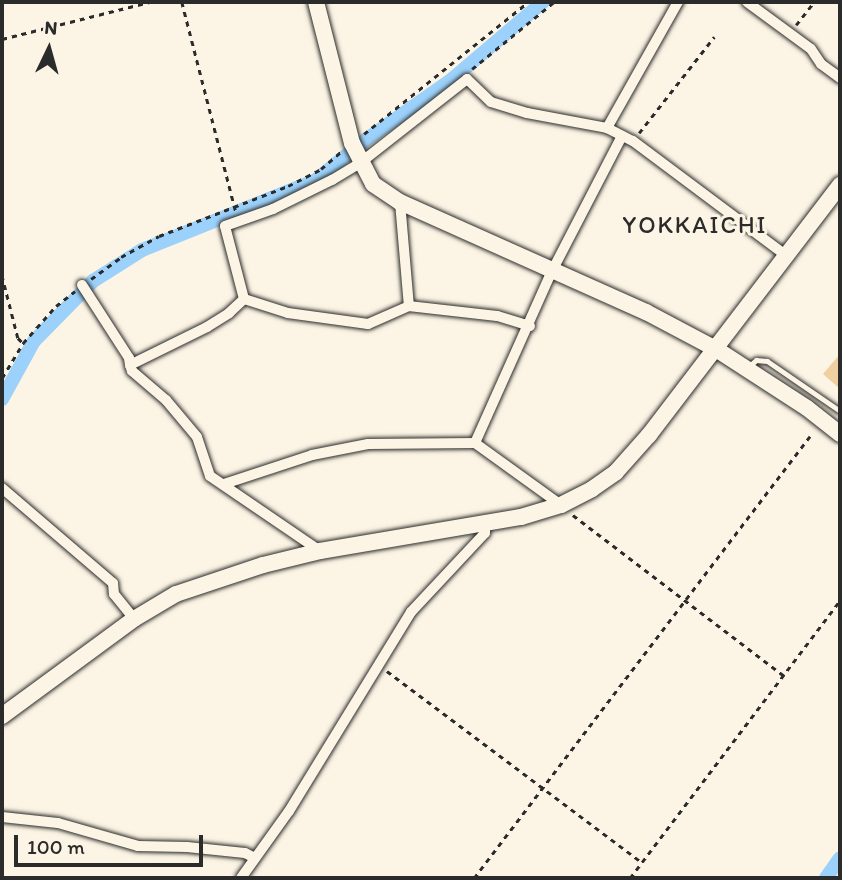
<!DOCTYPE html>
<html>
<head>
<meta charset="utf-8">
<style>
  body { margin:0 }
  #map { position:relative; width:842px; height:880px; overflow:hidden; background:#fcf5e5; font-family:Itim,sans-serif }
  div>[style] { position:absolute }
  .canal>* { height:14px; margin:-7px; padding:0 7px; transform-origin:7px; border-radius:7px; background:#9bd1fa }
  .building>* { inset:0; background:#f0cfa1 }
  .path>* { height:2.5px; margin-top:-1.25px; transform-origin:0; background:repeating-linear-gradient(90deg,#2b2b2b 0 5px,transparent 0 10px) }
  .roads { filter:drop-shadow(0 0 2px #2b2b2b) drop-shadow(0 0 2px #2b2b2b) }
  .lane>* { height:5px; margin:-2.5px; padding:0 2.5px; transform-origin:2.5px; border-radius:2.5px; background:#fcf5e5 }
  .street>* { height:10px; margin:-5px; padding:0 5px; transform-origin:5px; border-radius:5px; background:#fcf5e5 }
  .secondary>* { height:16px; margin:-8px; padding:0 8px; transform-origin:8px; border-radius:8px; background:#fcf5e5 }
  span { translate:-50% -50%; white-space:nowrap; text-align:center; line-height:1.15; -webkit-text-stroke:6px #fcf5e5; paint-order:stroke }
  .neighbourhood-label { font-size:24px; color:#2b2b2b; letter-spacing:2px }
  .frame { position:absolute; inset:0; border:4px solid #2b2b2b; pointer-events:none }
  .north { position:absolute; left:14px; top:14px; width:70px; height:70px; -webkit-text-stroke:5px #fcf5e5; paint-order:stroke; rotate:5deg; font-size:19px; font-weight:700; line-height:28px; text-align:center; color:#2b2b2b }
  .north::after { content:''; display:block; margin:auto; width:24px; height:32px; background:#2b2b2b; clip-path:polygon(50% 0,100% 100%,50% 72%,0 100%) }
  .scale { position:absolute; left:14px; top:835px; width:189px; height:32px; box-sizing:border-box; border:4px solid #2b2b2b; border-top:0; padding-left:9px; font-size:21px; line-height:24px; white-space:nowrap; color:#2b2b2b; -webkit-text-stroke:5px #fcf5e5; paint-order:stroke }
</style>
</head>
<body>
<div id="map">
  <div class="canal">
    <div style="left:2px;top:399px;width:66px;rotate:-61.1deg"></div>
    <div style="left:34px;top:341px;width:84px;rotate:-45.5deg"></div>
    <div style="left:93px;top:281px;width:58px;rotate:-32.3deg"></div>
    <div style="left:142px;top:250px;width:188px;rotate:-21.9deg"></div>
    <div style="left:316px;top:180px;width:62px;rotate:-39.1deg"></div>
    <div style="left:364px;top:141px;width:106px;rotate:-35deg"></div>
    <div style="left:451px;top:80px;width:121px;rotate:-40.3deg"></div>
    <div style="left:826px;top:878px;width:24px;rotate:-55deg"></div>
  </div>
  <div class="building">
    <div style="clip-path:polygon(840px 354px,840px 389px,823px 374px)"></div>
  </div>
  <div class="path">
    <div style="left:182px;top:2px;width:217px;rotate:75.6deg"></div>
    <div style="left:796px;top:25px;width:29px;rotate:-52deg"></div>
    <div style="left:2px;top:39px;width:152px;rotate:-14.1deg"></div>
    <div style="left:472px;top:69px;width:106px;rotate:-39.3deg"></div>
    <div style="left:639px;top:133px;width:122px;rotate:-52deg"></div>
    <div style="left:364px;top:134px;width:211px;rotate:-38.8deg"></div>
    <div style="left:2px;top:275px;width:65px;rotate:75.7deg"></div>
    <div style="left:18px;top:338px;width:7px;rotate:45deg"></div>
    <div style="left:91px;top:279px;width:37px;rotate:-36deg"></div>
    <div style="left:121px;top:257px;width:43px;rotate:-28.9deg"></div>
    <div style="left:159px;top:236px;width:138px;rotate:-21.2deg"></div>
    <div style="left:288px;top:186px;width:37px;rotate:-27deg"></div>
    <div style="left:321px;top:169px;width:28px;rotate:-41deg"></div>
    <div style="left:2px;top:378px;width:41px;rotate:-59deg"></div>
    <div style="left:23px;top:343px;width:50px;rotate:-48.3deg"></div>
    <div style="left:56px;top:306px;width:24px;rotate:-38deg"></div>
    <div style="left:573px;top:515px;width:265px;rotate:37.3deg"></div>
    <div style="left:387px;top:671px;width:318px;rotate:36.9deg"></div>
    <div style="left:474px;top:878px;width:555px;rotate:-52.76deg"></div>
    <div style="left:630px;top:878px;width:348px;rotate:-52.9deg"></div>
  </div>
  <div class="roads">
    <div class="lane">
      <div style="left:748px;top:367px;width:11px;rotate:-41deg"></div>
      <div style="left:756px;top:360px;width:11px;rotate:5deg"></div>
      <div style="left:767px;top:361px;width:88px;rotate:34.4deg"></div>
    </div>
    <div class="street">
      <div style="left:747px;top:2px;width:79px;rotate:36.3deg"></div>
      <div style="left:811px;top:49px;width:18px;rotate:56deg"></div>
      <div style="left:821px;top:64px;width:24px;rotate:36deg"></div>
      <div style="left:607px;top:128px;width:145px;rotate:-60.6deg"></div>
      <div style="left:400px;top:202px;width:104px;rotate:85.1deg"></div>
      <div style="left:82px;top:285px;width:87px;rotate:57.2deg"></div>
      <div style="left:129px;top:358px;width:7px;rotate:82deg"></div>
      <div style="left:130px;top:365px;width:86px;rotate:-26.3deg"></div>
      <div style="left:207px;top:327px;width:26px;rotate:-32deg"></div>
      <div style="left:229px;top:313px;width:21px;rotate:-43deg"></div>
      <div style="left:530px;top:326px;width:34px;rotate:-163deg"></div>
      <div style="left:497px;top:316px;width:89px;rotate:-173.5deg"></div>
      <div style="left:409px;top:306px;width:45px;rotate:156.3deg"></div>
      <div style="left:368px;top:324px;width:81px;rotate:-172.2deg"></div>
      <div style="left:288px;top:313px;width:46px;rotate:-162.3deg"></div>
      <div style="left:244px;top:299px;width:75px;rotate:-104.6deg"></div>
      <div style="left:225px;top:226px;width:51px;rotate:-19.5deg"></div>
      <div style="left:273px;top:209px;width:66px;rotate:-26.2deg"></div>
      <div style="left:332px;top:180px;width:33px;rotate:-31deg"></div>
      <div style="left:360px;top:163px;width:136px;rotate:-38.1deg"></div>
      <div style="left:467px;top:79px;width:33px;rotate:44deg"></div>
      <div style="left:491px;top:102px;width:38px;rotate:17deg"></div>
      <div style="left:527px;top:113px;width:81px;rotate:10.6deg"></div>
      <div style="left:607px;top:128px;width:29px;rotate:27deg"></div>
      <div style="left:633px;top:141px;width:192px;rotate:36.8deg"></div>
      <div style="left:130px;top:365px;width:6px;rotate:72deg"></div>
      <div style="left:132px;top:371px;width:45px;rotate:40.5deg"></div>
      <div style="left:166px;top:400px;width:48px;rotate:50deg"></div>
      <div style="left:197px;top:437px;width:41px;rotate:71.6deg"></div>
      <div style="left:210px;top:476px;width:133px;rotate:34.3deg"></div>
      <div style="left:475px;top:443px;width:188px;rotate:-65.9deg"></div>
      <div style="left:552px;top:271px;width:152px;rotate:-62.6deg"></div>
      <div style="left:224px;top:484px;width:93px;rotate:-18.2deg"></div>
      <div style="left:312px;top:455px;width:57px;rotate:-11.1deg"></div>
      <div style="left:368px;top:444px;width:107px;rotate:-0.5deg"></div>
      <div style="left:475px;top:443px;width:106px;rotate:35.8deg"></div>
      <div style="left:2px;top:488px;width:146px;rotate:40.6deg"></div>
      <div style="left:113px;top:583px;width:11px;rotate:85deg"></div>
      <div style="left:114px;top:594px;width:32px;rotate:51deg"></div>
      <div style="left:2px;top:817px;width:56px;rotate:6.1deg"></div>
      <div style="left:58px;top:823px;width:83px;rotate:16deg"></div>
      <div style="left:138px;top:846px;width:49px;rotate:1.2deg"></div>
      <div style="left:187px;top:847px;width:58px;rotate:5.9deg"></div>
      <div style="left:245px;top:853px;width:11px;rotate:27deg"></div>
      <div style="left:241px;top:878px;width:82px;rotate:-54.4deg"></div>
      <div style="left:289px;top:811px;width:233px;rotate:-58.5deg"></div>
      <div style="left:411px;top:612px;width:108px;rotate:-46.9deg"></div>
      <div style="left:485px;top:533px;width:9px;rotate:-90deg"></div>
    </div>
    <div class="secondary">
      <div style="left:316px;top:2px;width:146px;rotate:75.7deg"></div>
      <div style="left:352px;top:143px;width:46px;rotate:62.9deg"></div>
      <div style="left:373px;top:184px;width:32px;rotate:34deg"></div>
      <div style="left:400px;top:202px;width:269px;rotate:24.1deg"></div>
      <div style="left:646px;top:312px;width:79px;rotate:27.9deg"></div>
      <div style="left:716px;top:349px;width:108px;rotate:33deg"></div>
      <div style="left:807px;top:408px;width:42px;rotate:38.2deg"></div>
      <div style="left:2px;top:716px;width:164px;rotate:-36.3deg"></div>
      <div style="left:134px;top:619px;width:49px;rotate:-30.8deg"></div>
      <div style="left:176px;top:594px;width:92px;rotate:-18.4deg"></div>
      <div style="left:263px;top:565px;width:59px;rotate:-13.8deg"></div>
      <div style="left:320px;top:551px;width:204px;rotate:-9.6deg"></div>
      <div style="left:521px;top:517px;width:42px;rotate:-16.7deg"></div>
      <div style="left:561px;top:505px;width:35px;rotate:-27deg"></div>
      <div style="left:592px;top:489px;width:29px;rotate:-35deg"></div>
      <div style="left:616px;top:472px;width:50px;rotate:-48.3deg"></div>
      <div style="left:649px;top:435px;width:315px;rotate:-52.6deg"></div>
    </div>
  </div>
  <div class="neighbourhood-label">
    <span style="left:695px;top:225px">YOKKAICHI</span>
  </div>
  <div class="frame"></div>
  <div class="north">N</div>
  <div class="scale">100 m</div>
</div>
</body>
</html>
